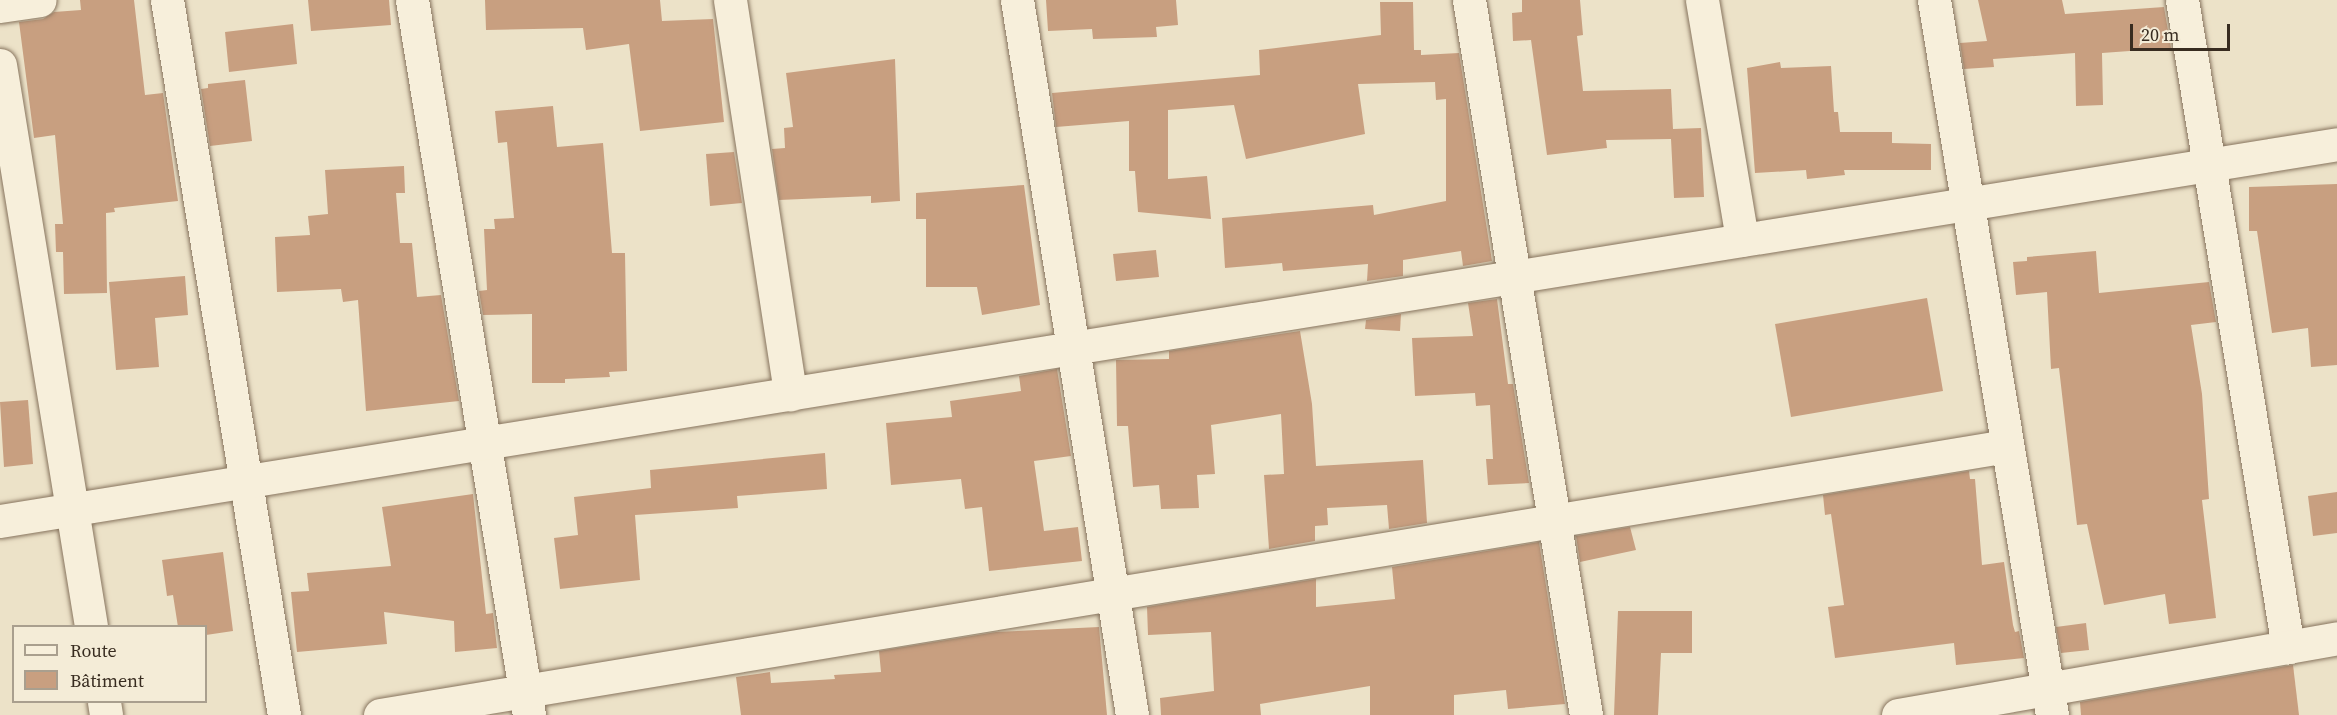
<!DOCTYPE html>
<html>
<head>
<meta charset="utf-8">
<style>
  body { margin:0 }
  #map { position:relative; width:2337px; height:715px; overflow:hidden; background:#ece2c8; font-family:"Source Serif 4",serif }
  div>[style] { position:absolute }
  .building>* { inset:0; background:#c89f80 }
  .roads { filter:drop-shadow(0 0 2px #87745e) drop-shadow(0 0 2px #87745e) }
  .minor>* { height:33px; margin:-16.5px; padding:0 16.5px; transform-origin:16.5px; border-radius:16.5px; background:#f7efdb }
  span { translate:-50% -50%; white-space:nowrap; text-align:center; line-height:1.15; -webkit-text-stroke:4.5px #f4ecd7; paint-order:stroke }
  .legend { position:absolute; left:12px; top:625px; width:195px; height:78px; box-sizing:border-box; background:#f4ecd7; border:2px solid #a99f8e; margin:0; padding:8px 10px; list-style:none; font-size:18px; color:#382c20 }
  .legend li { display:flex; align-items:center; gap:12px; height:30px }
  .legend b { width:30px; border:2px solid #a99f8e }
  .scale { position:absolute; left:2130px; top:24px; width:100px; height:27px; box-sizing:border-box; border:3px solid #382c20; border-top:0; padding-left:8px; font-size:18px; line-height:21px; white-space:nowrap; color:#382c20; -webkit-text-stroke:4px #f4ecd7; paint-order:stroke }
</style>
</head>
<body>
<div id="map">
  <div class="building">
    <div style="clip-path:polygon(80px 0,134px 0,145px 95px,163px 93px,178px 201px,114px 208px,115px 212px,106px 213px,107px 293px,64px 294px,63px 252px,56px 252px,55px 224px,63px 224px,55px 135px,34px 138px,19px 22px,43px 19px,54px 12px,81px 10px)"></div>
    <div style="clip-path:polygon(308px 0,389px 0,391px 25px,311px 31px)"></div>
    <div style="clip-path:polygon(485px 0,660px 0,662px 21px,713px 19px,724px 122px,640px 131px,629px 44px,586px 50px,583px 28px,486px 30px)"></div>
    <div style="clip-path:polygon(1046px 0,1176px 0,1178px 25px,1156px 27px,1157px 37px,1093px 39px,1092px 29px,1048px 31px)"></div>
    <div style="clip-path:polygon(1522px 0,1580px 0,1583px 35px,1577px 36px,1583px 91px,1671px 89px,1673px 129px,1701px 128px,1704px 197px,1674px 198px,1671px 139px,1606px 140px,1607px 148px,1547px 155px,1531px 40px,1513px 41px,1512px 13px,1522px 12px)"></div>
    <div style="clip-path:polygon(1978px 0,2062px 0,2065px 14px,2164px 7px,2171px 48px,2102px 53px,2103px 105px,2076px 106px,2075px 53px,1993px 59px,1994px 67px,1964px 69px,1960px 43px,1987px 41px)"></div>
    <div style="clip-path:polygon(1380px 2px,1413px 2px,1414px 50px,1421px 50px,1421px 55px,1459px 53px,1492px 261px,1463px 266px,1461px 251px,1403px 260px,1403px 276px,1367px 281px,1368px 264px,1283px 271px,1282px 263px,1225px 268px,1222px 218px,1373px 205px,1374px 215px,1446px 201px,1446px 99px,1436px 100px,1435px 82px,1358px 84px,1365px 134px,1246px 159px,1234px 105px,1168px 110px,1168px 179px,1207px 176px,1211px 219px,1138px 212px,1135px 171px,1129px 171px,1129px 121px,1056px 127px,1052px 93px,1260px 75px,1259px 50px,1381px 35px)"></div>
    <div style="clip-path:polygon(293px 24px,297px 64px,229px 72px,225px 32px)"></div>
    <div style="clip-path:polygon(895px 59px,900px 201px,871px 203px,871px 196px,779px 200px,772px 149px,785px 148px,784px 128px,793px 127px,786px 73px)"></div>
    <div style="clip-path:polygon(1780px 62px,1781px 68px,1831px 66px,1834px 112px,1838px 112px,1840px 132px,1892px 132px,1892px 143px,1931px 144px,1931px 170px,1844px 170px,1845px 175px,1807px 179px,1806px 170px,1755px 173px,1747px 68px)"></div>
    <div style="clip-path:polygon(245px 80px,252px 141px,210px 146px,201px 89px,208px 88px,208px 84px)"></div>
    <div style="clip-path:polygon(553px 106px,557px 147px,603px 143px,612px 253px,625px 253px,627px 371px,609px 372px,610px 377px,565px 379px,565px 383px,532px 383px,532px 314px,483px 315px,479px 291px,487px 290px,484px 229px,495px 229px,494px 219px,514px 218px,507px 142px,498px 143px,495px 111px)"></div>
    <div style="clip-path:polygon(734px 152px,742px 203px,710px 206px,706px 154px)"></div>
    <div style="clip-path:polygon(404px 166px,405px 193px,396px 193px,400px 243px,412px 243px,417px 297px,441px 295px,459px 401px,366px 411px,358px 300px,343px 302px,341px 289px,277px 292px,275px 237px,310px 235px,308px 216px,328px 214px,325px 170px)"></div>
    <div style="clip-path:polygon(2337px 184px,2337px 365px,2311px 367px,2308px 328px,2272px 333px,2257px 231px,2249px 231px,2249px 187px)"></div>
    <div style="clip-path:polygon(1024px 185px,1040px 305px,982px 315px,977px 287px,926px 287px,926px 219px,916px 219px,916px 193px)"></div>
    <div style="clip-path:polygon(1156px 250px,1159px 277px,1116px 281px,1113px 254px)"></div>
    <div style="clip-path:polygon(2096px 251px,2099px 293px,2209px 282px,2216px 322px,2191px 325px,2202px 394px,2209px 499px,2202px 500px,2216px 618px,2169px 624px,2165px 594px,2104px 605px,2087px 524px,2077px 525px,2059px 368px,2051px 369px,2047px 292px,2016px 295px,2013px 262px,2027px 261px,2027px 257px)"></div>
    <div style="clip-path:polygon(185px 276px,188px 315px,155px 318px,159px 367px,116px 370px,109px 282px)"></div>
    <div style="clip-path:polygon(1927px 298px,1943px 391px,1791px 417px,1775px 324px)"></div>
    <div style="clip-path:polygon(1497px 299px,1508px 384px,1513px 384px,1529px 483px,1488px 485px,1486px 459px,1493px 459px,1490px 405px,1476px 406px,1475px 393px,1415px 396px,1412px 338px,1473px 336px,1468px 303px)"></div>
    <div style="clip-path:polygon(1401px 314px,1400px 331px,1365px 329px,1366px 320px)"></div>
    <div style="clip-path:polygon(1300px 331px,1312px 404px,1316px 466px,1423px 460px,1427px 523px,1389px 529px,1387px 505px,1327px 508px,1328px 525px,1315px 526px,1315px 541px,1269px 549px,1264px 475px,1284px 474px,1281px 414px,1211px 425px,1215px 474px,1197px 475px,1199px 508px,1161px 509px,1159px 485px,1133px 487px,1128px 426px,1117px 426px,1116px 360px,1169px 359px,1169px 351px)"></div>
    <div style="clip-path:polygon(1057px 369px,1071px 456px,1034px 461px,1044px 531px,1078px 527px,1082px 561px,989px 571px,982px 507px,965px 509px,961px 479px,891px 485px,886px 423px,952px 417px,950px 401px,1021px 391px,1019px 376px)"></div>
    <div style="clip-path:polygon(28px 400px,33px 464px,4px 467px,0 402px)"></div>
    <div style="clip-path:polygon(825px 453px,827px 489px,737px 496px,738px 508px,635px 515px,640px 580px,560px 589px,554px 538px,578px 535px,574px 497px,651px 488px,650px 470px)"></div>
    <div style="clip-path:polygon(1969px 471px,1970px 479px,1975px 479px,1982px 565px,2004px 562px,2013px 625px,2015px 632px,2019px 631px,2024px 658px,1956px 665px,1954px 643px,1835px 658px,1828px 607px,1844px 605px,1831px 514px,1825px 515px,1823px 495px)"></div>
    <div style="clip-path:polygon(2337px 492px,2337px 533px,2313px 536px,2308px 496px)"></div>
    <div style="clip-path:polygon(473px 494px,486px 614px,493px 613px,497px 648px,455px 652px,454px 621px,384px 612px,387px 644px,297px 652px,291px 592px,309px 591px,307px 573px,391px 566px,382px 507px)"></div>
    <div style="clip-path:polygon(1630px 527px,1636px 550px,1580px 562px,1576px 536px)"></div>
    <div style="clip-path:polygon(1539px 542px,1565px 704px,1508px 709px,1506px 690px,1454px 695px,1454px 715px,1370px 715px,1370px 686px,1260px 704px,1261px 715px,1161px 715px,1160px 698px,1214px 691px,1211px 632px,1148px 635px,1147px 607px,1316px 579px,1316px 607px,1395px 599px,1392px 567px)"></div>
    <div style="clip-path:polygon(223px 552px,233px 631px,206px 635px,206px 627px,178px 627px,173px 595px,167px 596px,162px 560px)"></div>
    <div style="clip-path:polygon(1618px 611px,1692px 611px,1692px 653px,1661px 653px,1658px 715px,1614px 715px)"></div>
    <div style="clip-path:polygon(2086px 623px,2089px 650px,2061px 653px,2056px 627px)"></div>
    <div style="clip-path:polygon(1099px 627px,1107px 715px,741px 715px,736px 677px,770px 672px,771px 683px,835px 679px,834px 675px,881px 672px,879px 651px,996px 632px)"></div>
    <div style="clip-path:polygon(2293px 665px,2299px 715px,2081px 715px,2080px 702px)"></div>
  </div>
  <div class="roads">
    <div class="minor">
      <div style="left:167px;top:0;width:725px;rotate:80.71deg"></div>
      <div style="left:412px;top:0;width:725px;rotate:80.71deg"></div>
      <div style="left:730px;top:0;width:399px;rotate:81.3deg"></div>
      <div style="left:1017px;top:0;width:724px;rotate:80.86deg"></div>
      <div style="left:1469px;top:0;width:725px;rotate:80.71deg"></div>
      <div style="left:1702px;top:0;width:243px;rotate:80.5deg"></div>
      <div style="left:1934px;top:0;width:725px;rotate:80.63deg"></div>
      <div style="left:2182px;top:0;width:656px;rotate:80.7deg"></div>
      <div style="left:0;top:6px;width:40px;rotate:-8.5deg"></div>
      <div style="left:0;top:65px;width:568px;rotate:80.79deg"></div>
      <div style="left:0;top:521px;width:2367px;rotate:-9.16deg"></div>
      <div style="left:104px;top:702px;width:13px;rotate:81deg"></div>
      <div style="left:380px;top:715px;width:1648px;rotate:-9.39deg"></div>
      <div style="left:1898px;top:715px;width:446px;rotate:-9.9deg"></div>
    </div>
  </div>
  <ul class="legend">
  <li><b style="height:8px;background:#f7efdb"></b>Route</li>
  <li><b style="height:16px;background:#c89f80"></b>Bâtiment</li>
  </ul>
  <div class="scale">20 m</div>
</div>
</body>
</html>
